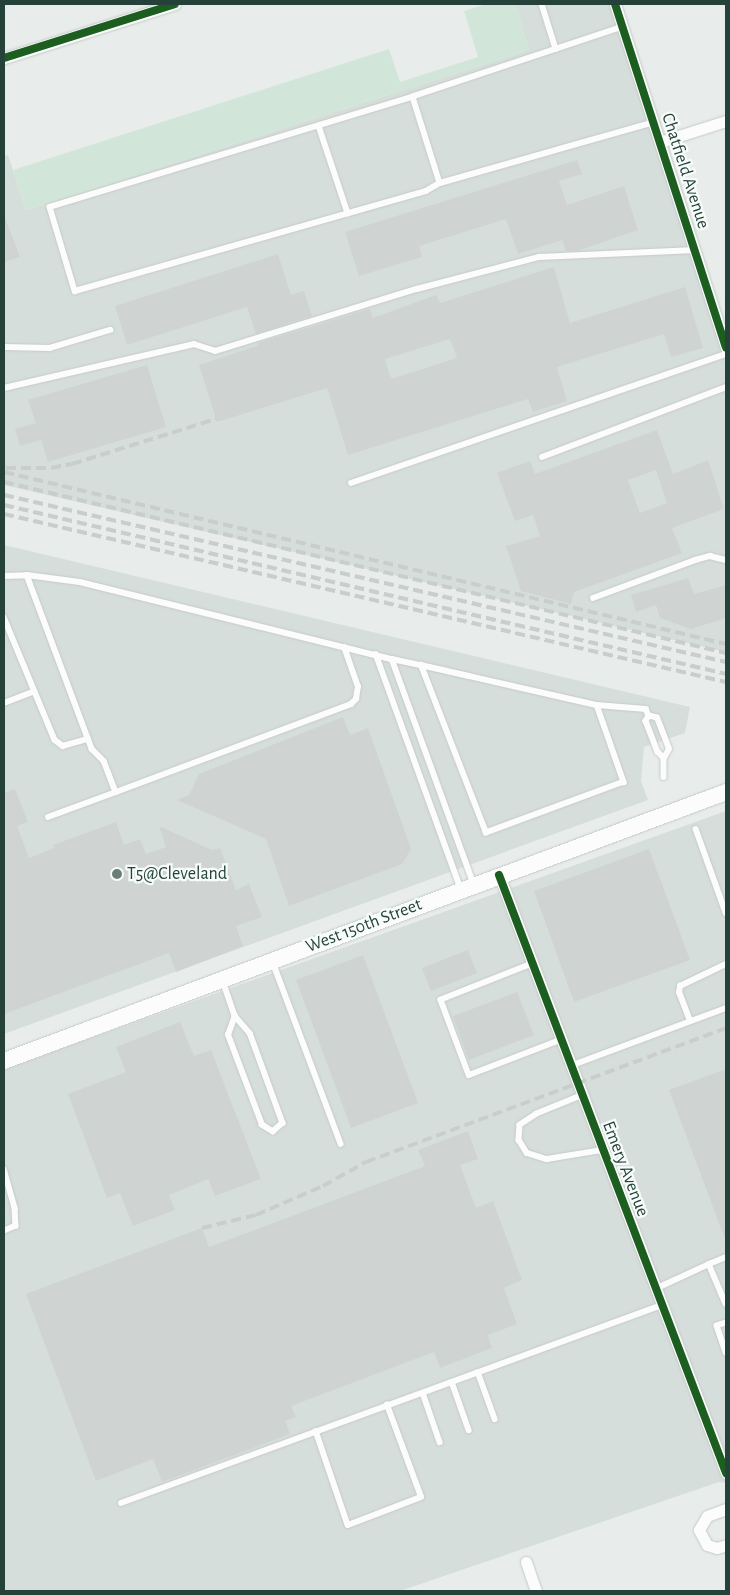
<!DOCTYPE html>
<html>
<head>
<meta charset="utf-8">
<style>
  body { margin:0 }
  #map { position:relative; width:730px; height:1595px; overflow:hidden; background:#e8edeb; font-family:"Alegreya Sans",sans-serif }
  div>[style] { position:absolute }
  .built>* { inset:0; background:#d6dedb }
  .green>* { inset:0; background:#d1e6d8 }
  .building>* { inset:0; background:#cfd4d2 }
  .roads { filter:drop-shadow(0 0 1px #c5cac8) drop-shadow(0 0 1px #c5cac8) }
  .lane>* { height:5.5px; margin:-2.75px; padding:0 2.75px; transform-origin:2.75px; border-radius:2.75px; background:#fcfcfc }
  .street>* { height:11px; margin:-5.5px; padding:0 5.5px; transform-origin:5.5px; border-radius:5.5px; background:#fcfcfc }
  .secondary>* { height:16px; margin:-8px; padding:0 8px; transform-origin:8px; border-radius:8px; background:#fcfcfc }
  .rail>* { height:4px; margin-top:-2px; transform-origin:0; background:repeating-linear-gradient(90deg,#c9cdcc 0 10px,transparent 0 15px) }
  .cycleway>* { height:8px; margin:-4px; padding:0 4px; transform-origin:4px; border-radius:4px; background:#1b5e20 }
  .dots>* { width:14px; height:14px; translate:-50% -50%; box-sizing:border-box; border:2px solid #f7fbf9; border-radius:50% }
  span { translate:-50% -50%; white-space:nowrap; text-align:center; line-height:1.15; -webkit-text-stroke:4.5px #f7fbf9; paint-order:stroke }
  .street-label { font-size:18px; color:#24423a }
  .poi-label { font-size:18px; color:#24423a }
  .left { translate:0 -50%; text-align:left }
  .frame { position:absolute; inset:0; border:5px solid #24423a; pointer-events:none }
</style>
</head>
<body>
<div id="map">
  <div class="built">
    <div style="clip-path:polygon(515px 4px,621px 4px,726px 331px,726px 652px,4px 485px,4px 156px,8px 155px,26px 210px,529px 50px)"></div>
    <div style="clip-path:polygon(4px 545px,690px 707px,685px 733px,644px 747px,641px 781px,648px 800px,4px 1034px)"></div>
    <div style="clip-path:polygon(726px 811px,726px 1483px,719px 1482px,400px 1591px,4px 1591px,4px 1069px)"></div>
  </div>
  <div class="green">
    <div style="clip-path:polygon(486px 4px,515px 4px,529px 50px,26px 210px,13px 170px,389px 49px,400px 82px,478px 57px,464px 11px)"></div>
  </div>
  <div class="building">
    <div style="clip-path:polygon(577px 160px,582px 174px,559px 181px,567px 205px,624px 186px,638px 230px,577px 251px,566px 251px,562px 240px,518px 254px,506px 219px,419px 246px,422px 257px,359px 276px,345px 232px)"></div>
    <div style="clip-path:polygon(4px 215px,20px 257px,4px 262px)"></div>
    <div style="clip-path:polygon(278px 254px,291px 295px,304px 291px,312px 316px,256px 334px,247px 307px,127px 345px,115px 306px)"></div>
    <div style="clip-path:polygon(evenodd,554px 267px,570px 323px,685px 287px,703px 348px,671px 357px,664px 334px,557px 367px,567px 401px,533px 412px,528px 399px,348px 455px,327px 388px,217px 422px,199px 365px,259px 345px,258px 343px,370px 309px,373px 318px,436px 295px,440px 303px,554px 267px,450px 339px,457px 358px,391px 379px,385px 359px,450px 339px)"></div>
    <div style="clip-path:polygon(147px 365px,166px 427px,48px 462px,41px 440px,20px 446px,15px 429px,36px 423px,28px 400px)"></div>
    <div style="clip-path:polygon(evenodd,657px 430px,673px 474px,708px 460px,724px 509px,672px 528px,682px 553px,574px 592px,571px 604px,521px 591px,506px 546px,540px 536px,533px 515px,515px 521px,497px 473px,530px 461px,535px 474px,657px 430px,656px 470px,667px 503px,640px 513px,628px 480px,656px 470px)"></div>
    <div style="clip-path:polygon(688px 578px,694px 594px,726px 585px,726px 618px,691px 629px,660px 618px,656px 605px,636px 612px,631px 595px)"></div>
    <div style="clip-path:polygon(343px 717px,350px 735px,368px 728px,411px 849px,402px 864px,289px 906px,266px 839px,177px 800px,189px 795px,199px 774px)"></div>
    <div style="clip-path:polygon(15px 789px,28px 822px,17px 826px,29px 858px,54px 848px,53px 845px,116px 822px,124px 845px,140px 839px,146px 854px,166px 847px,159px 826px,212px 850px,220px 848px,236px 890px,249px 884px,262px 917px,236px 926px,243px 946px,176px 972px,169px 953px,4px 1014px,4px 793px)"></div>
    <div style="clip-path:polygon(649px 849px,690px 960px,574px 1002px,534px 891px)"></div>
    <div style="clip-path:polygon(468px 950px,477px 973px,431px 991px,422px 968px)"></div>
    <div style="clip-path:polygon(363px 955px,418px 1103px,351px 1128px,296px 980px)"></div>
    <div style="clip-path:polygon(517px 992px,534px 1035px,469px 1060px,453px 1016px)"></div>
    <div style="clip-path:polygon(180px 1022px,194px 1056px,211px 1050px,261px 1179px,215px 1196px,208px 1179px,169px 1195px,175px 1210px,133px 1226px,120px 1193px,107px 1198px,68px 1094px,126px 1072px,116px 1047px)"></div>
    <div style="clip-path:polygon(726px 1069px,726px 1238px,725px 1239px,669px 1090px)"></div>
    <div style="clip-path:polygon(468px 1131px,478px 1159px,460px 1165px,476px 1208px,493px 1201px,522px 1280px,504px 1288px,517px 1324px,488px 1335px,492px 1348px,440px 1368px,434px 1352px,291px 1406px,296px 1417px,285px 1421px,290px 1434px,162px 1482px,153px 1459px,96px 1481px,26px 1294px,202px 1228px,209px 1247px,425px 1166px,418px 1150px)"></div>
  </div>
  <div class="roads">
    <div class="lane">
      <div style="left:542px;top:4px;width:47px;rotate:72.7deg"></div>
      <div style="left:623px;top:27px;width:221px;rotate:161.6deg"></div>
      <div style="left:413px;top:97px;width:90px;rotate:72.6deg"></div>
      <div style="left:440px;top:183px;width:223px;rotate:-15.9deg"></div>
      <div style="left:413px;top:97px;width:379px;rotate:163.1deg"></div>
      <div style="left:50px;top:207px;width:88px;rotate:73.4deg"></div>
      <div style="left:75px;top:291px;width:365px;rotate:-15.9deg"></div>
      <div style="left:426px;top:191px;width:16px;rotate:-30deg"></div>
      <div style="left:319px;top:126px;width:92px;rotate:71.6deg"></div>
      <div style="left:4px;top:347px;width:46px;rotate:1.2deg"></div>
      <div style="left:50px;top:348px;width:63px;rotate:-16.7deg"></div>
      <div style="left:4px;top:388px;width:195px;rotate:-13deg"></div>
      <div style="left:194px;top:344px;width:22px;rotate:18deg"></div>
      <div style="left:215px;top:351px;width:211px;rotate:-17.1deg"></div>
      <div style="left:417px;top:289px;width:126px;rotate:-14.7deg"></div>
      <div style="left:539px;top:257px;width:156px;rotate:-2.6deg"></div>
      <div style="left:542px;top:457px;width:197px;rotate:-20.8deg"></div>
      <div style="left:351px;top:483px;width:397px;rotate:-19deg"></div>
      <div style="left:27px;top:575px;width:186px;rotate:69.5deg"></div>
      <div style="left:92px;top:749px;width:17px;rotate:45deg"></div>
      <div style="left:104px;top:761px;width:33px;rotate:69deg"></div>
      <div style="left:116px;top:792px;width:251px;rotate:-20.5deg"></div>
      <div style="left:351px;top:704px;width:7px;rotate:-45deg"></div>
      <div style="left:356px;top:699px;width:12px;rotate:-81deg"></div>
      <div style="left:358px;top:687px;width:42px;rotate:-109.3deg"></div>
      <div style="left:4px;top:576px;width:23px;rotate:-2deg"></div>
      <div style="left:27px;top:575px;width:53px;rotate:7.5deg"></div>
      <div style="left:80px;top:582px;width:321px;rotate:13.9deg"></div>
      <div style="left:392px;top:659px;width:30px;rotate:12deg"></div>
      <div style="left:421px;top:665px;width:49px;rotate:12.9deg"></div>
      <div style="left:469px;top:676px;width:131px;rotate:12.8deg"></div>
      <div style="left:597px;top:705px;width:82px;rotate:70.7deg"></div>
      <div style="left:624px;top:782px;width:147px;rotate:159.7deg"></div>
      <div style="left:486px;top:833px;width:180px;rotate:-111.2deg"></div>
      <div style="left:593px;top:598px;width:109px;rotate:-20.4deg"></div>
      <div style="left:695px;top:560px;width:16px;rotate:-15deg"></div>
      <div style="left:710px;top:556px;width:16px;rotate:14deg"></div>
      <div style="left:4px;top:617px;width:133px;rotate:67.5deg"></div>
      <div style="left:55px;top:740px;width:10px;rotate:37deg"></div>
      <div style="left:63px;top:746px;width:26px;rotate:-16deg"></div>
      <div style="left:376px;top:654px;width:250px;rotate:70.1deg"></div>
      <div style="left:392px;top:659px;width:239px;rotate:70deg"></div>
      <div style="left:4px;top:703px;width:30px;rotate:-21deg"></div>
      <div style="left:597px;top:705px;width:49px;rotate:4.7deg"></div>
      <div style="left:646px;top:709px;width:8px;rotate:67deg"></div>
      <div style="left:649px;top:716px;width:6px;rotate:121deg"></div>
      <div style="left:646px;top:721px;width:33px;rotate:69deg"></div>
      <div style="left:658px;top:752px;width:8px;rotate:45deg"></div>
      <div style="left:664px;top:758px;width:10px;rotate:-61deg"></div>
      <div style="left:669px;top:749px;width:33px;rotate:-111deg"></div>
      <div style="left:657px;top:718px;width:8px;rotate:-166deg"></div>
      <div style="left:664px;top:758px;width:19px;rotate:90deg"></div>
      <div style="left:48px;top:817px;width:72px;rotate:-20.2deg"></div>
      <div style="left:696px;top:829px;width:89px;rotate:70.3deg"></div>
      <div style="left:273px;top:962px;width:194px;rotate:69.5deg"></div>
      <div style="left:532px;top:964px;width:98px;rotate:158.4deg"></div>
      <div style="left:441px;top:1000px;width:80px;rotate:69.5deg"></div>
      <div style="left:469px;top:1075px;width:97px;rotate:-21deg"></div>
      <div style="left:223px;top:981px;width:37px;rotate:71deg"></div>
      <div style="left:235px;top:1016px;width:23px;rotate:49deg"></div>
      <div style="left:250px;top:1033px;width:96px;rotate:69.9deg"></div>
      <div style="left:283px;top:1123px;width:13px;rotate:138deg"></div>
      <div style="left:273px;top:1132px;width:13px;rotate:-148deg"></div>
      <div style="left:262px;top:1125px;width:96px;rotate:-110.7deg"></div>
      <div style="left:228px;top:1035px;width:20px;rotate:-70deg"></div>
      <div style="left:690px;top:1021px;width:30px;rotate:-111deg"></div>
      <div style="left:679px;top:993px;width:7px;rotate:-82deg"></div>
      <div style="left:680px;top:986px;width:51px;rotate:-25.6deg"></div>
      <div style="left:570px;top:1066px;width:166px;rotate:-20.4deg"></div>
      <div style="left:581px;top:1096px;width:48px;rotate:157.8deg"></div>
      <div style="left:537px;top:1114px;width:20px;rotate:147deg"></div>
      <div style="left:520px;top:1125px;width:15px;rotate:94deg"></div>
      <div style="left:519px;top:1140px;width:15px;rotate:58deg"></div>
      <div style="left:527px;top:1153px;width:21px;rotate:17deg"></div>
      <div style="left:547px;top:1159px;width:56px;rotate:-9.3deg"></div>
      <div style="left:4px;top:1169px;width:41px;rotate:74.2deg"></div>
      <div style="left:15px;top:1208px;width:18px;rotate:87deg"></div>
      <div style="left:16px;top:1226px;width:13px;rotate:157deg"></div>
      <div style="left:709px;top:1264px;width:18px;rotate:-22deg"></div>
      <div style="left:655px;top:1289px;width:60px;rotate:-24.8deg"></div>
      <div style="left:709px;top:1264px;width:43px;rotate:67deg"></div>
      <div style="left:726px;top:1323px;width:9px;rotate:162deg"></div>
      <div style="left:717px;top:1326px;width:28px;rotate:71deg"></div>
      <div style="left:478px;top:1372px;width:50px;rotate:70.1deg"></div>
      <div style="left:452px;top:1382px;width:51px;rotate:70.5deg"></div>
      <div style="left:423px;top:1393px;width:52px;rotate:70.9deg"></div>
      <div style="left:316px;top:1431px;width:99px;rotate:71.2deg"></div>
      <div style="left:348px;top:1525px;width:78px;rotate:-21deg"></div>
      <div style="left:421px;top:1497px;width:98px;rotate:-110.3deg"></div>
      <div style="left:121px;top:1503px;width:576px;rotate:-20.1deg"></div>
    </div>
    <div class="street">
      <div style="left:615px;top:4px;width:361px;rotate:72.1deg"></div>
      <div style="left:4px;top:58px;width:179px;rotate:-17.5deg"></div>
      <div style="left:660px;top:142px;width:69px;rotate:-17.7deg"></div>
      <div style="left:499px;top:875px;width:640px;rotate:69.21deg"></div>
      <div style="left:726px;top:1509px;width:20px;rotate:160deg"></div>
      <div style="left:707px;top:1516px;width:16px;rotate:120deg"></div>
      <div style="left:699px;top:1530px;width:17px;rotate:62deg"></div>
      <div style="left:707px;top:1545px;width:10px;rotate:17deg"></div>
      <div style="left:717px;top:1548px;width:9px;rotate:-18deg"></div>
      <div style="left:526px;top:1562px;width:31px;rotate:71deg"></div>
    </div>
    <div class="secondary">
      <div style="left:4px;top:1061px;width:770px;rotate:-20.43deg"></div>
    </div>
  </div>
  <div class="rail">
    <div style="left:6px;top:468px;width:45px"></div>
    <div style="left:51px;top:468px;width:21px;rotate:-11deg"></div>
    <div style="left:72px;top:464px;width:151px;rotate:-17.4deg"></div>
    <div style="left:4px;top:472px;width:742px;rotate:13.4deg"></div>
    <div style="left:4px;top:482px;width:742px;rotate:13.32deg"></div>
    <div style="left:4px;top:495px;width:741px;rotate:13.02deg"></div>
    <div style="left:4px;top:505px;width:742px;rotate:13.17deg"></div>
    <div style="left:4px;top:514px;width:741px;rotate:13.1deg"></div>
    <div style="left:202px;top:1228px;width:56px;rotate:-13.5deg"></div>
    <div style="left:256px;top:1215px;width:73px;rotate:-23.4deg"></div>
    <div style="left:323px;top:1186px;width:49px;rotate:-29.2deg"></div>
    <div style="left:366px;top:1162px;width:384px;rotate:-20.4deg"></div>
  </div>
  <div class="cycleway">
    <div style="left:615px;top:4px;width:361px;rotate:72.1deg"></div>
    <div style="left:4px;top:58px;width:179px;rotate:-17.5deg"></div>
    <div style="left:499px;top:875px;width:640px;rotate:69.21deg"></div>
  </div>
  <div class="dots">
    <div style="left:117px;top:874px;background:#697e78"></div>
  </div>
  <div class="street-label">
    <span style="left:685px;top:171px;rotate:72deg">Chatfield Avenue</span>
    <span style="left:364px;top:926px;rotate:-21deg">West 150th Street</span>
    <span style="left:625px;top:1169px;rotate:69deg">Emery Avenue</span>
  </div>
  <div class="poi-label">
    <span class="left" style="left:127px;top:874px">T5@Cleveland</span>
  </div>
  <div class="frame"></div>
</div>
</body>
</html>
